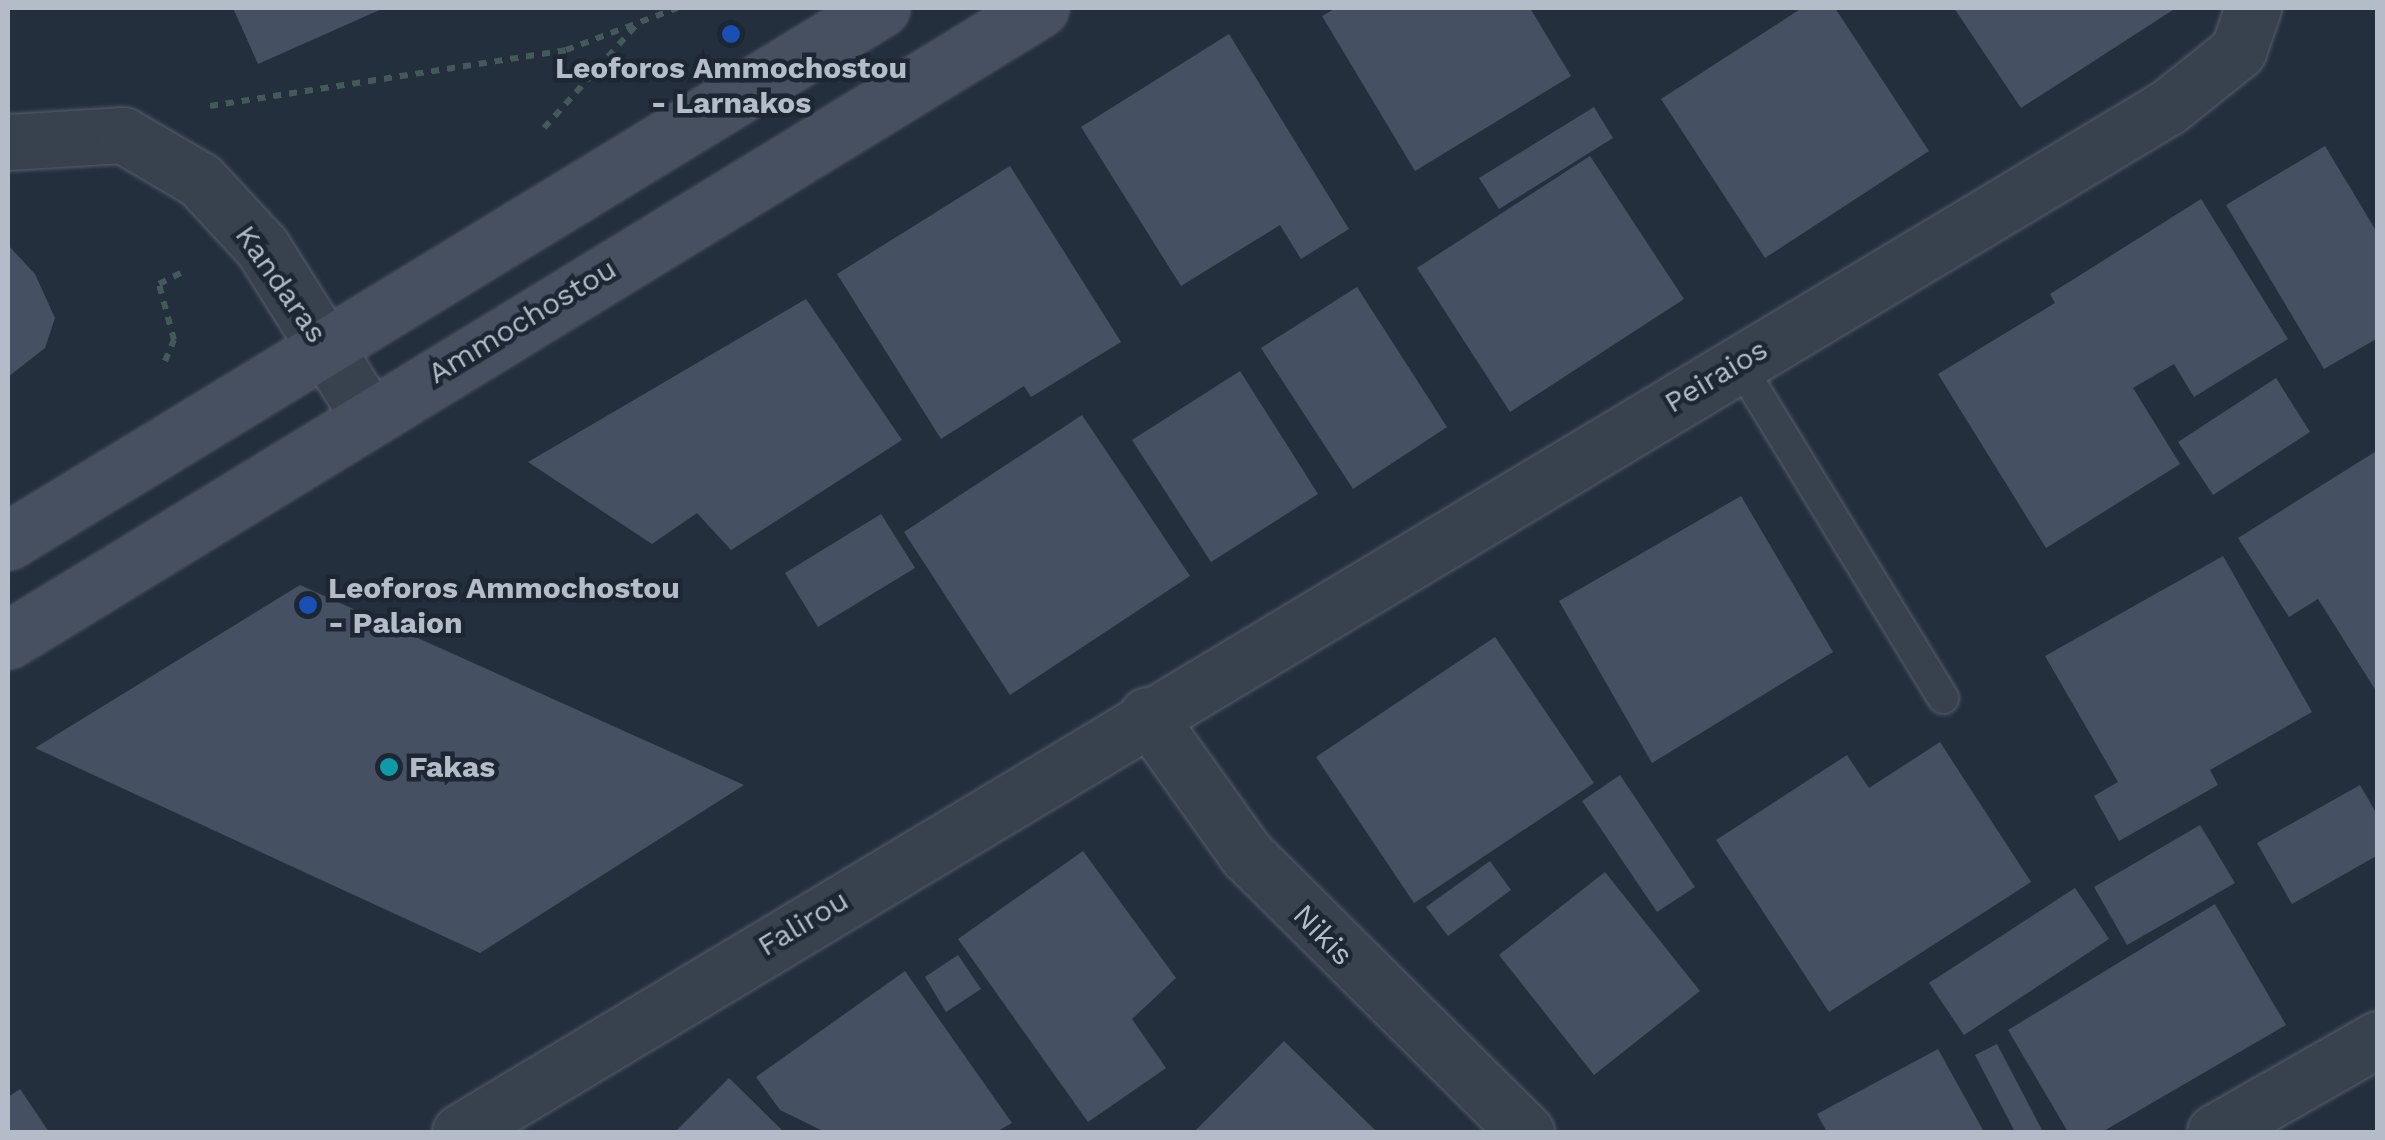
<!DOCTYPE html>
<html>
<head>
<meta charset="utf-8">
<style>
  body { margin:0 }
  #map { position:relative; width:2385px; height:1140px; overflow:hidden; background:#242f3e; font-family:"Work Sans",sans-serif }
  div>[style] { position:absolute }
  .building>* { inset:0; background:#455162 }
  .path>* { height:6px; margin-top:-3px; transform-origin:0; background:repeating-linear-gradient(90deg,#44595c 0 8px,transparent 0 16px) }
  .roads { filter:drop-shadow(0 0 2px #565f6c) drop-shadow(0 0 2px #565f6c) }
  .lane>* { height:30px; margin:-15px; padding:0 15px; transform-origin:15px; border-radius:15px; background:#38414e }
  .street>* { height:55px; margin:-27.5px; padding:0 27.5px; transform-origin:27.5px; border-radius:27.5px; background:#38414e }
  .secondary>* { height:55px; margin:-27.5px; padding:0 27.5px; transform-origin:27.5px; border-radius:27.5px; background:#465061 }
  .dots>* { width:28px; height:28px; translate:-50% -50%; box-sizing:border-box; border:5px solid #1d2633; border-radius:50% }
  span { translate:-50% -50%; white-space:nowrap; text-align:center; line-height:1.15; -webkit-text-stroke:9px #1d2633; paint-order:stroke }
  .poi-label { font-size:30px; color:#b4bcc9; font-weight:700 }
  .left { translate:0 -50%; text-align:left }
  .street-label { font-size:30px; color:#b4bcc9 }
  .frame { position:absolute; inset:0; border:10px solid #b4bcc9; pointer-events:none }
</style>
</head>
<body>
<div id="map">
  <div class="building">
    <div style="clip-path:polygon(233px 8px,384px 8px,258px 64px)"></div>
    <div style="clip-path:polygon(1336px 8px,1530px 8px,1571px 76px,1415px 171px,1322px 16px)"></div>
    <div style="clip-path:polygon(1802px 8px,1835px 8px,1929px 151px,1765px 258px,1661px 99px)"></div>
    <div style="clip-path:polygon(1954px 8px,2176px 8px,2021px 108px)"></div>
    <div style="clip-path:polygon(1229px 34px,1349px 229px,1301px 259px,1280px 225px,1181px 286px,1081px 127px)"></div>
    <div style="clip-path:polygon(1594px 107px,1613px 138px,1499px 209px,1479px 178px)"></div>
    <div style="clip-path:polygon(2325px 146px,2378px 234px,2378px 338px,2324px 369px,2226px 205px)"></div>
    <div style="clip-path:polygon(1590px 156px,1684px 299px,1510px 412px,1417px 268px)"></div>
    <div style="clip-path:polygon(1010px 166px,1121px 342px,1031px 397px,1024px 386px,941px 439px,837px 274px)"></div>
    <div style="clip-path:polygon(2201px 199px,2288px 339px,2194px 397px,2174px 364px,2133px 388px,2180px 464px,2046px 548px,1938px 374px,2055px 303px,2050px 294px)"></div>
    <div style="clip-path:polygon(8px 245px,35px 274px,55px 318px,45px 348px,8px 377px)"></div>
    <div style="clip-path:polygon(1357px 287px,1447px 427px,1353px 489px,1261px 348px)"></div>
    <div style="clip-path:polygon(806px 299px,902px 440px,731px 550px,697px 513px,652px 544px,528px 462px)"></div>
    <div style="clip-path:polygon(1240px 371px,1318px 494px,1211px 562px,1132px 440px)"></div>
    <div style="clip-path:polygon(2276px 378px,2310px 432px,2213px 495px,2178px 442px)"></div>
    <div style="clip-path:polygon(1082px 415px,1190px 576px,1010px 695px,904px 532px)"></div>
    <div style="clip-path:polygon(2378px 450px,2378px 694px,2318px 599px,2289px 617px,2238px 538px)"></div>
    <div style="clip-path:polygon(1741px 496px,1833px 652px,1652px 763px,1559px 601px)"></div>
    <div style="clip-path:polygon(881px 514px,915px 568px,818px 627px,785px 573px)"></div>
    <div style="clip-path:polygon(2223px 556px,2312px 712px,2210px 770px,2218px 785px,2119px 841px,2094px 796px,2118px 782px,2045px 656px)"></div>
    <div style="clip-path:polygon(300px 585px,744px 785px,480px 953px,35px 748px)"></div>
    <div style="clip-path:polygon(1495px 637px,1594px 783px,1414px 903px,1316px 757px)"></div>
    <div style="clip-path:polygon(1940px 742px,2031px 882px,1829px 1012px,1716px 840px,1847px 755px,1869px 788px)"></div>
    <div style="clip-path:polygon(1620px 775px,1695px 887px,1657px 912px,1582px 801px)"></div>
    <div style="clip-path:polygon(2360px 785px,2378px 816px,2378px 855px,2292px 904px,2257px 843px)"></div>
    <div style="clip-path:polygon(2200px 825px,2235px 883px,2127px 945px,2094px 887px)"></div>
    <div style="clip-path:polygon(1083px 851px,1176px 978px,1132px 1019px,1166px 1068px,1088px 1122px,958px 939px)"></div>
    <div style="clip-path:polygon(1490px 861px,1511px 890px,1448px 936px,1426px 907px)"></div>
    <div style="clip-path:polygon(1605px 872px,1700px 991px,1594px 1075px,1499px 955px)"></div>
    <div style="clip-path:polygon(2075px 888px,2109px 939px,1964px 1035px,1929px 983px)"></div>
    <div style="clip-path:polygon(2215px 904px,2286px 1025px,2102px 1132px,2068px 1132px,2008px 1030px)"></div>
    <div style="clip-path:polygon(958px 955px,981px 989px,946px 1012px,925px 977px)"></div>
    <div style="clip-path:polygon(905px 971px,1012px 1123px,996px 1132px,825px 1132px,780px 1110px,756px 1077px)"></div>
    <div style="clip-path:polygon(1284px 1041px,1377px 1132px,1194px 1132px)"></div>
    <div style="clip-path:polygon(1997px 1044px,2043px 1132px,2015px 1132px,1975px 1055px)"></div>
    <div style="clip-path:polygon(1938px 1049px,1984px 1132px,1827px 1132px,1817px 1114px)"></div>
    <div style="clip-path:polygon(729px 1078px,784px 1132px,675px 1132px)"></div>
    <div style="clip-path:polygon(20px 1089px,49px 1132px,8px 1132px,8px 1097px)"></div>
  </div>
  <div class="path">
    <div style="left:210px;top:106px;width:360px;rotate:-8.9deg"></div>
    <div style="left:566px;top:50px;width:119px;rotate:-20.7deg"></div>
    <div style="left:544px;top:128px;width:144px;rotate:-48.1deg"></div>
    <div style="left:165px;top:361px;width:23px;rotate:-67deg"></div>
    <div style="left:174px;top:340px;width:58px;rotate:-105deg"></div>
    <div style="left:159px;top:284px;width:31px;rotate:-27deg"></div>
  </div>
  <div class="roads">
    <div class="lane">
      <div style="left:1738px;top:362px;width:394px;rotate:58.6deg"></div>
    </div>
    <div class="street">
      <div style="left:8px;top:142px;width:115px;rotate:-3.5deg"></div>
      <div style="left:123px;top:135px;width:89px;rotate:30.3deg"></div>
      <div style="left:200px;top:180px;width:91px;rotate:47.2deg"></div>
      <div style="left:262px;top:247px;width:199px;rotate:57.8deg"></div>
      <div style="left:1147px;top:715px;width:171px;rotate:54.5deg"></div>
      <div style="left:1246px;top:854px;width:395px;rotate:44.8deg"></div>
      <div style="left:460px;top:1132px;width:1992px;rotate:-30.97deg"></div>
      <div style="left:2168px;top:107px;width:90px;rotate:-38.7deg"></div>
      <div style="left:2238px;top:51px;width:46px;rotate:-70.8deg"></div>
      <div style="left:2215px;top:1132px;width:188px;rotate:-29.7deg"></div>
    </div>
    <div class="secondary">
      <div style="left:8px;top:541px;width:1023px;rotate:-31.41deg"></div>
      <div style="left:8px;top:640px;width:1210px;rotate:-31.48deg"></div>
    </div>
  </div>
  <div class="dots">
    <div style="left:731px;top:34px;background:#1a4fb4"></div>
    <div style="left:308px;top:605px;background:#1a4fb4"></div>
    <div style="left:389px;top:767px;background:#0f9aa8"></div>
  </div>
  <div class="poi-label">
    <span style="left:731px;top:85px">Leoforos Ammochostou<br>- Larnakos</span>
    <span class="left" style="left:328px;top:605px">Leoforos Ammochostou<br>- Palaion</span>
    <span class="left" style="left:409px;top:767px">Fakas</span>
  </div>
  <div class="street-label">
    <span style="left:281px;top:284px;rotate:55deg">Kandaras</span>
    <span style="left:522px;top:321px;rotate:-31deg">Ammochostou</span>
    <span style="left:1716px;top:376px;rotate:-31deg">Peiraios</span>
    <span style="left:803px;top:923px;rotate:-31deg">Falirou</span>
    <span style="left:1323px;top:935px;rotate:46deg">Nikis</span>
  </div>
  <div class="frame"></div>
</div>
</body>
</html>
